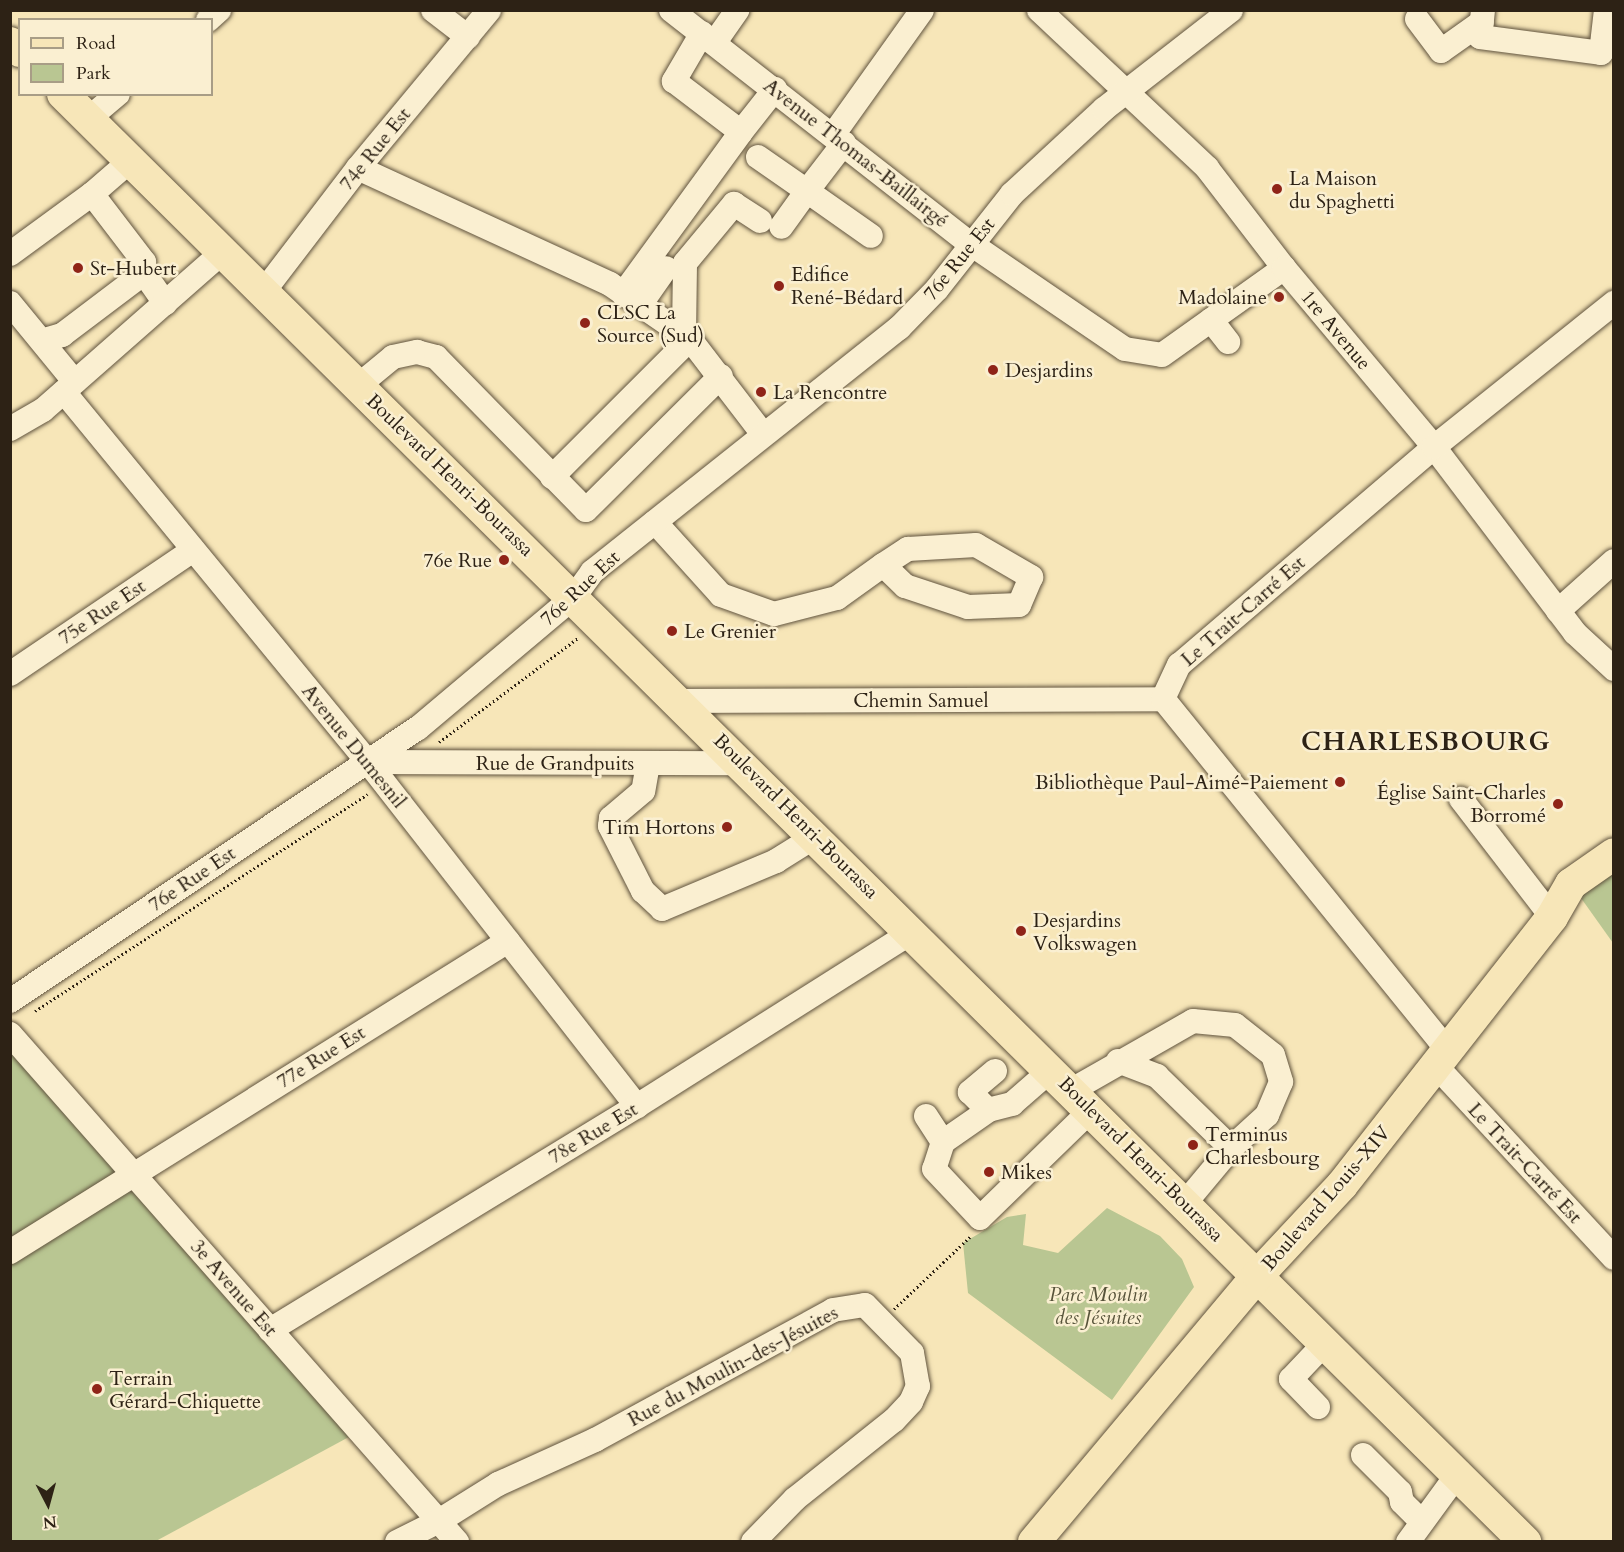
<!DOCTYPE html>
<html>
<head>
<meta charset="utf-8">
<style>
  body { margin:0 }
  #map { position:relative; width:1624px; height:1552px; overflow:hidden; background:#f7e6b8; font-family:Cardo,serif }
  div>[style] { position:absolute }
  .green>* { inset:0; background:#b9c692 }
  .path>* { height:3px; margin-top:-1.5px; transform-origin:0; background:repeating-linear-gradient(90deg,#2d2215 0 1.5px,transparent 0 4.5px) }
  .roads { filter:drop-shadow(0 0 2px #60533e) drop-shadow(0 0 2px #60533e) }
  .minor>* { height:24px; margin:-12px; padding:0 12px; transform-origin:12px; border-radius:12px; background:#faefd1 }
  .major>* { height:32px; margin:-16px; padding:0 16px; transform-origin:16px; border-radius:16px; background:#f7e6b8 }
  .dots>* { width:16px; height:16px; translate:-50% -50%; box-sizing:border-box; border:3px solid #faefd1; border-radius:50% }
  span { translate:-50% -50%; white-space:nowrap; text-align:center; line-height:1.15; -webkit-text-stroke:5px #faefd1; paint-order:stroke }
  .street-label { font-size:20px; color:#2d2215 }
  .poi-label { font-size:20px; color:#2d2215 }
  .left { translate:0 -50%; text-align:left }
  .right { translate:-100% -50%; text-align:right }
  .park-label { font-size:20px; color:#57533a; font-style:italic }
  .district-label { font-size:26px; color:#2d2215; font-weight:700; letter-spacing:1.5px }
  .frame { position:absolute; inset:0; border:12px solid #2d2215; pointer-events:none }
  .legend { position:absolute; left:18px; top:18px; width:195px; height:78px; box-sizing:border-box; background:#faefd1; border:2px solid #a89d86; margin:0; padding:8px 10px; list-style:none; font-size:18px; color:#2d2215 }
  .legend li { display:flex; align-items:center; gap:12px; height:30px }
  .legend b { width:30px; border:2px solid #a89d86 }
  .north { position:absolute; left:18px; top:1474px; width:60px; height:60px; -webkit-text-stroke:4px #faefd1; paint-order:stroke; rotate:174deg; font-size:16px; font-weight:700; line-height:24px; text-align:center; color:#2d2215 }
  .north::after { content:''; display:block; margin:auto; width:21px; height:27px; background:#2d2215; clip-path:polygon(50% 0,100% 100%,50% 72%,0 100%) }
</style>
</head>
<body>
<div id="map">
  <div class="green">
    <div style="clip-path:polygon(1613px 854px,1613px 943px,1571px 884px)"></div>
    <div style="clip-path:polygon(10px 1034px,360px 1431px,156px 1541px,11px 1541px)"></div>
    <div style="clip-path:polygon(1107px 1208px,1160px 1236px,1182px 1259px,1194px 1287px,1112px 1400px,968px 1293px,963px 1243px,1007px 1217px,1026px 1214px,1023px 1245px,1058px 1253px)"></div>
  </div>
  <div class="path">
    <div style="left:439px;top:742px;width:174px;rotate:-36.8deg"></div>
    <div style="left:35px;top:1011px;width:397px;rotate:-33.1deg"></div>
    <div style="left:894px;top:1309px;width:108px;rotate:-43.5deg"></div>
  </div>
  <div class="roads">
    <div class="minor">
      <div style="left:433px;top:10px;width:44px;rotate:37.6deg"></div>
      <div style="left:671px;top:10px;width:380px;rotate:38deg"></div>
      <div style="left:971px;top:244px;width:186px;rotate:34.3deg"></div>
      <div style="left:1125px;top:349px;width:37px;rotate:9deg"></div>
      <div style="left:1162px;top:355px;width:150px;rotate:-35.5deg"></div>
      <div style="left:1039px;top:10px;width:231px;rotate:43.2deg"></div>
      <div style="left:1207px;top:168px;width:126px;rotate:52.4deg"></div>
      <div style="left:1284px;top:268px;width:234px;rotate:50deg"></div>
      <div style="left:1434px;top:447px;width:233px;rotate:52.8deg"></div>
      <div style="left:1575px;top:633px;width:53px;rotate:42.7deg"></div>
      <div style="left:1483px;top:10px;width:27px;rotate:96deg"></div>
      <div style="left:1480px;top:37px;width:122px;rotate:7.5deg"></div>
      <div style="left:1601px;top:53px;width:43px;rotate:-83.4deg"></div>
      <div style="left:1417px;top:19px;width:40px;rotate:53deg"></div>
      <div style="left:1441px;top:51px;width:50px;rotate:-35.3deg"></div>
      <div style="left:208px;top:20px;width:15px;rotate:-42deg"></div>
      <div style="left:702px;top:33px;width:56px;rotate:120.3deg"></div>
      <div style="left:674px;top:81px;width:84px;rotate:37.3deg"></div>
      <div style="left:741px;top:132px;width:55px;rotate:-51.7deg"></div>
      <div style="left:715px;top:42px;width:39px;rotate:-55deg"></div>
      <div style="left:88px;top:119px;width:39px;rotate:-40deg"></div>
      <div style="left:833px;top:135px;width:153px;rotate:-54.5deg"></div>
      <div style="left:844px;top:143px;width:61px;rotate:127.6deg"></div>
      <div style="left:807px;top:191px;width:78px;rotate:35.1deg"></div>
      <div style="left:758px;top:157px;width:60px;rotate:34.8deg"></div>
      <div style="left:807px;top:191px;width:44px;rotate:125.8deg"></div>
      <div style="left:130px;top:161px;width:50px;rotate:139deg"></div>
      <div style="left:92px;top:194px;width:86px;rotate:52.6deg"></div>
      <div style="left:144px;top:262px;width:11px;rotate:90deg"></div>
      <div style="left:144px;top:273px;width:37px;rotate:55deg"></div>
      <div style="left:358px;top:168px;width:277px;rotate:24.7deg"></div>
      <div style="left:610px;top:284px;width:97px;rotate:34.5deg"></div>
      <div style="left:690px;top:339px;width:120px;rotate:52.5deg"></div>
      <div style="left:10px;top:254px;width:102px;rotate:-36.2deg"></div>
      <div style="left:264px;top:291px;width:155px;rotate:-52.6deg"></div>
      <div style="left:358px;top:168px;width:205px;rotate:-50.3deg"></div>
      <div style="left:623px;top:294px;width:200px;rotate:-53.9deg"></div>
      <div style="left:10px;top:303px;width:102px;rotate:50.6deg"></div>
      <div style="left:640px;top:305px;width:45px;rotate:-54.9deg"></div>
      <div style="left:1211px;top:320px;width:28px;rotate:52deg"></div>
      <div style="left:684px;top:335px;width:72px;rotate:-89.2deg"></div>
      <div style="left:685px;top:263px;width:77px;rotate:-50.3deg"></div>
      <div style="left:734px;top:204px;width:31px;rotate:33deg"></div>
      <div style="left:48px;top:339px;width:15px;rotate:-16deg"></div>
      <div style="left:62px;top:335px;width:103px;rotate:-37.1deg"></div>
      <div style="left:359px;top:385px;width:44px;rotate:-39.5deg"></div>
      <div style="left:393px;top:357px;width:25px;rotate:-12deg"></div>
      <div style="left:417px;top:352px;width:20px;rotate:15deg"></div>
      <div style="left:436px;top:357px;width:214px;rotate:45.6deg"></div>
      <div style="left:586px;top:510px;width:190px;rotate:-44.8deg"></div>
      <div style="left:64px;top:392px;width:479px;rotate:50.6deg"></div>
      <div style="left:368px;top:762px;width:437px;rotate:52deg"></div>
      <div style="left:10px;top:429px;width:38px;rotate:-30deg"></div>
      <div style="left:43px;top:410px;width:240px;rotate:-41.3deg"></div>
      <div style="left:552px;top:477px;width:195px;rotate:-45deg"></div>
      <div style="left:655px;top:522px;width:98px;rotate:47.9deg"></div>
      <div style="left:721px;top:595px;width:56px;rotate:19.7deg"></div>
      <div style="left:774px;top:614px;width:65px;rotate:-14.3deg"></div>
      <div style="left:837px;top:598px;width:57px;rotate:-35.7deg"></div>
      <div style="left:883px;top:565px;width:30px;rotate:-33deg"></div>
      <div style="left:908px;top:549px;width:68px;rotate:-3.4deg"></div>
      <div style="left:976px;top:545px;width:64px;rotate:30.2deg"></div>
      <div style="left:1031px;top:577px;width:30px;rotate:113deg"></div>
      <div style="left:1019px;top:605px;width:51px;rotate:177.8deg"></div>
      <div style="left:968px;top:607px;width:66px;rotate:-161.6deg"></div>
      <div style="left:905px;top:586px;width:30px;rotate:-136deg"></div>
      <div style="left:1558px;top:611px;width:75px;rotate:-41.8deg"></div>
      <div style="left:10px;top:674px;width:221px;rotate:-34.1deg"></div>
      <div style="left:680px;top:701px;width:483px;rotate:-0.2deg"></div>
      <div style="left:368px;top:762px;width:374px;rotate:0.2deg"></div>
      <div style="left:648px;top:764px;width:27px;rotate:100deg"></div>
      <div style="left:643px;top:791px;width:42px;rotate:139.8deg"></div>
      <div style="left:611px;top:818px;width:8px;rotate:97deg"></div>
      <div style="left:610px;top:826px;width:73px;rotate:63.1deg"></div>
      <div style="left:643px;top:891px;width:26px;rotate:43deg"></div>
      <div style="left:662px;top:909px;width:124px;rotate:-22.8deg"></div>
      <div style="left:776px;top:861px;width:47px;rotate:-32deg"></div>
      <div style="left:1461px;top:799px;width:149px;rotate:52.4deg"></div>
      <div style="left:10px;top:1001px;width:490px;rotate:-33.8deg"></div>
      <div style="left:417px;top:729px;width:205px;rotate:-40.1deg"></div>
      <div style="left:574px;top:597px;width:31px;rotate:-54deg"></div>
      <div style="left:592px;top:572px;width:392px;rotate:-38.5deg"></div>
      <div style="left:899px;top:328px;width:54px;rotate:-45.7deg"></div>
      <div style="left:937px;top:289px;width:121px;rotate:-51.7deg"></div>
      <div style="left:1012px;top:194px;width:125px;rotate:-42.7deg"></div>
      <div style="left:1104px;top:109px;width:161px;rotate:-37.9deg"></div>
      <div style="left:10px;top:1034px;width:677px;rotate:48.65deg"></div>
      <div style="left:1449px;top:1052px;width:454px;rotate:-129deg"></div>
      <div style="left:1163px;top:699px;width:38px;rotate:-65deg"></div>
      <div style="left:1179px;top:665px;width:335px;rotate:-40.5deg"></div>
      <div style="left:1434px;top:447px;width:231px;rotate:-38.7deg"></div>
      <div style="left:1118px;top:1061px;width:42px;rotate:21deg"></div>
      <div style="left:1157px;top:1076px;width:103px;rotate:44.2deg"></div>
      <div style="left:1437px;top:1067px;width:260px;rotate:47.2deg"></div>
      <div style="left:995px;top:1071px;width:33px;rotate:140deg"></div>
      <div style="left:970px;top:1092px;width:25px;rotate:45deg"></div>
      <div style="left:988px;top:1110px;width:25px;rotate:-14deg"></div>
      <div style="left:1012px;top:1104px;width:52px;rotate:-41.1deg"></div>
      <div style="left:1072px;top:1090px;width:139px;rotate:-29.7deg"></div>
      <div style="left:1193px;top:1021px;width:42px;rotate:5.4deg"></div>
      <div style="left:1235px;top:1025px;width:48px;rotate:38.3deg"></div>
      <div style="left:1273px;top:1055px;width:28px;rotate:73deg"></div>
      <div style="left:1281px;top:1082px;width:36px;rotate:113deg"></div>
      <div style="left:1267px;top:1115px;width:49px;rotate:137.5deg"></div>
      <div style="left:1231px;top:1148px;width:72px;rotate:129.9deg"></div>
      <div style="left:989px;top:1110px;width:56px;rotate:145.2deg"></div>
      <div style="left:943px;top:1142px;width:28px;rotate:108deg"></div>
      <div style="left:934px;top:1169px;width:67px;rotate:46.8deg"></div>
      <div style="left:980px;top:1218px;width:155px;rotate:-44.2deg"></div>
      <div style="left:926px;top:1116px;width:31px;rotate:57deg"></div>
      <div style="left:10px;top:1252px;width:587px;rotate:-31.98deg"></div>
      <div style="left:270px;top:1330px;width:430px;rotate:-31.4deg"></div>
      <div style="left:637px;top:1106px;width:325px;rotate:-32.3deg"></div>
      <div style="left:1318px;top:1407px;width:39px;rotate:-134deg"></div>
      <div style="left:1291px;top:1379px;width:51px;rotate:-46.6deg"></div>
      <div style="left:1363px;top:1455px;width:52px;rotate:45deg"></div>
      <div style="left:1400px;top:1492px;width:10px;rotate:79deg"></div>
      <div style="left:1402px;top:1502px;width:28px;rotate:45deg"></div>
      <div style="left:397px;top:1542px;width:47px;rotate:-26.6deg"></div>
      <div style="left:439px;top:1521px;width:70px;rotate:-32.1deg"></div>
      <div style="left:498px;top:1484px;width:107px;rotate:-24.4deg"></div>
      <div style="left:595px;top:1440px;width:271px;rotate:-28.6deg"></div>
      <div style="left:833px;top:1310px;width:32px;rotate:-9deg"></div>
      <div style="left:865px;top:1305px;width:67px;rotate:45.6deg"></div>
      <div style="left:912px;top:1353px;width:34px;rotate:80deg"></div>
      <div style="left:918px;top:1386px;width:17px;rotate:114deg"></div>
      <div style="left:911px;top:1402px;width:25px;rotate:133deg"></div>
      <div style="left:894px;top:1420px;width:127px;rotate:141.4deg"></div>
      <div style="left:795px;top:1499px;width:60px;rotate:134.3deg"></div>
      <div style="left:1408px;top:1542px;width:87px;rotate:-53.9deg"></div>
    </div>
    <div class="major">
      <div style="left:10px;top:43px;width:13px;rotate:39deg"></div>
      <div style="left:63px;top:94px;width:2058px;rotate:44.72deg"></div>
      <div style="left:1034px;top:1542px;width:349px;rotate:-50deg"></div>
      <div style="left:1258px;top:1275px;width:123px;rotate:-47deg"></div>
      <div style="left:1342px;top:1185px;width:340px;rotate:-51.9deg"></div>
      <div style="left:1552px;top:917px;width:38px;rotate:-60deg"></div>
      <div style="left:1571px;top:884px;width:52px;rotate:-34.9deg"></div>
    </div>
  </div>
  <div class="dots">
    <div style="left:1277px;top:189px;background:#8f2418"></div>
    <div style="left:78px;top:268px;background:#8f2418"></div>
    <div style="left:779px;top:286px;background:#8f2418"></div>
    <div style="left:1279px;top:297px;background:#8f2418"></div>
    <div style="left:585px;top:323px;background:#8f2418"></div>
    <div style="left:993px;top:370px;background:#8f2418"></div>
    <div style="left:761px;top:392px;background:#8f2418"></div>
    <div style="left:504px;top:560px;background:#8f2418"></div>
    <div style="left:672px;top:631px;background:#8f2418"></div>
    <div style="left:1340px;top:782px;background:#8f2418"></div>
    <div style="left:1558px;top:804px;background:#8f2418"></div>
    <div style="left:727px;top:827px;background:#8f2418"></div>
    <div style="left:1021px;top:931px;background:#8f2418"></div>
    <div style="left:1193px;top:1145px;background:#8f2418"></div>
    <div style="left:989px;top:1172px;background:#8f2418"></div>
    <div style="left:97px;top:1389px;background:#8f2418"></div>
  </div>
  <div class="street-label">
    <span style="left:375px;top:149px;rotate:-51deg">74e Rue Est</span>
    <span style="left:856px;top:153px;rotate:38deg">Avenue Thomas-Baillairgé</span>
    <span style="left:959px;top:259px;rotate:-51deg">76e Rue Est</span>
    <span style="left:1336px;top:330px;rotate:50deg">1re Avenue</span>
    <span style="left:450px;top:475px;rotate:44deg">Boulevard Henri-Bourassa</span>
    <span style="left:580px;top:588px;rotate:-43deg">76e Rue Est</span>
    <span style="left:1243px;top:611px;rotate:-41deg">Le Trait-Carré Est</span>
    <span style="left:102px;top:612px;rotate:-34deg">75e Rue Est</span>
    <span style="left:921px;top:700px">Chemin Samuel</span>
    <span style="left:354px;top:746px;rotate:51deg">Avenue Dumesnil</span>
    <span style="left:555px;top:763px">Rue de Grandpuits</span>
    <span style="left:796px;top:816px;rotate:45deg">Boulevard Henri-Bourassa</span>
    <span style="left:192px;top:879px;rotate:-34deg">76e Rue Est</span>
    <span style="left:321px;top:1057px;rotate:-32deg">77e Rue Est</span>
    <span style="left:593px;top:1133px;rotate:-31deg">78e Rue Est</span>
    <span style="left:1141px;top:1159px;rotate:45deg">Boulevard Henri-Bourassa</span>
    <span style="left:1525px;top:1163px;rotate:47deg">Le Trait-Carré Est</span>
    <span style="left:1326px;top:1198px;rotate:-49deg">Boulevard Louis-XIV</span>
    <span style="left:234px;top:1288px;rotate:49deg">3e Avenue Est</span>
    <span style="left:733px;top:1366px;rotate:-28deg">Rue du Moulin-des-Jésuites</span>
  </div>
  <div class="poi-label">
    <span class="left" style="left:1289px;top:190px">La Maison<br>du Spaghetti</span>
    <span class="left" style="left:90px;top:268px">St-Hubert</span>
    <span class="left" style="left:791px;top:286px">Edifice<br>René-Bédard</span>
    <span class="right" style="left:1267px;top:297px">Madolaine</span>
    <span class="left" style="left:597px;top:324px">CLSC La<br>Source (Sud)</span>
    <span class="left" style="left:1005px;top:370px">Desjardins</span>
    <span class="left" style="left:773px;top:392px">La Rencontre</span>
    <span class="right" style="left:492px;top:560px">76e Rue</span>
    <span class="left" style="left:684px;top:631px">Le Grenier</span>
    <span class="right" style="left:1328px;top:782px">Bibliothèque Paul-Aimé-Paiement</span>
    <span class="right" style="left:1546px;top:804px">Église Saint-Charles<br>Borromé</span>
    <span class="right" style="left:715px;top:827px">Tim Hortons</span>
    <span class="left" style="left:1033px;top:932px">Desjardins<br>Volkswagen</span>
    <span class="left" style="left:1205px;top:1146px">Terminus<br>Charlesbourg</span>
    <span class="left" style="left:1001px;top:1172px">Mikes</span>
    <span class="left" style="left:109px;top:1390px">Terrain<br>Gérard-Chiquette</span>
  </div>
  <div class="park-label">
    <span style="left:1098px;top:1306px">Parc Moulin<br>des Jésuites</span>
  </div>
  <div class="district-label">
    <span style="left:1426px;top:742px">CHARLESBOURG</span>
  </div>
  <div class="frame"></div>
  <ul class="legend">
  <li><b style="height:8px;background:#f7e6b8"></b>Road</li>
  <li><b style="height:16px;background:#b9c692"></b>Park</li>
  </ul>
  <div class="north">N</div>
</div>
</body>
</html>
